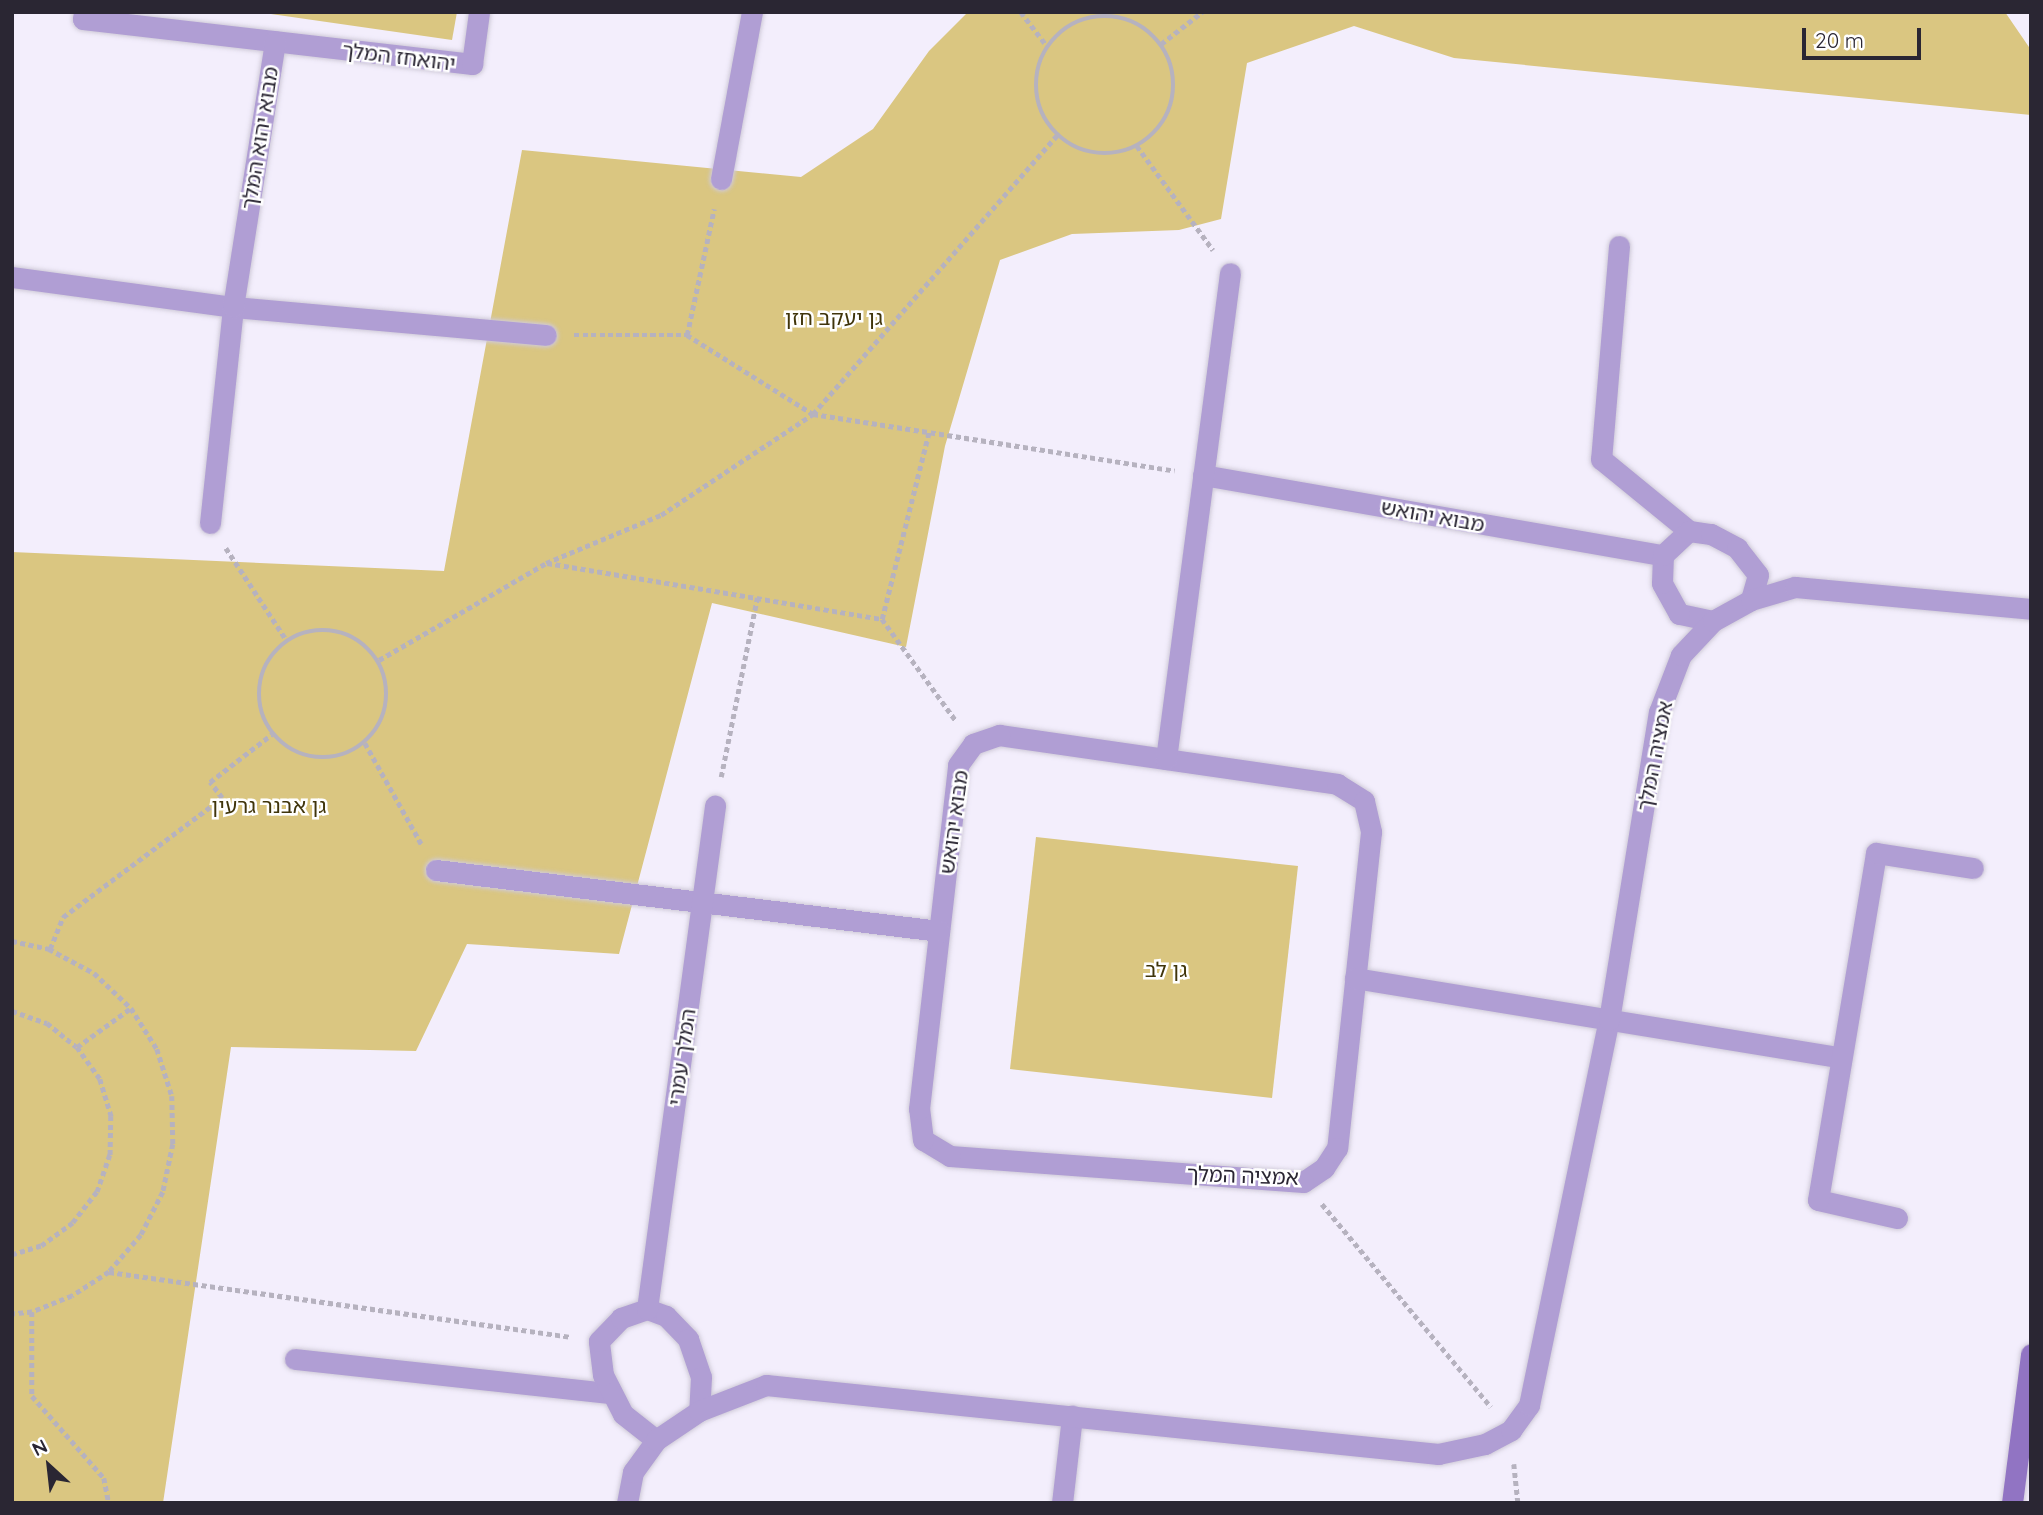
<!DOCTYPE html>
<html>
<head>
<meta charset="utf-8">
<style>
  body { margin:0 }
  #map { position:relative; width:2043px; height:1515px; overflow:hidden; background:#f3eefc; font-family:Quicksand,"Noto Sans Hebrew",sans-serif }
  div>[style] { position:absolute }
  .green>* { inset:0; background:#dac681 }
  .path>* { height:4.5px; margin-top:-2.25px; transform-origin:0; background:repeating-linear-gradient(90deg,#b6b2bf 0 5px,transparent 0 8.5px) }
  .path>.ring { margin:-2.25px; padding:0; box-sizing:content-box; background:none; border:4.5px solid #b6b2bf; border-radius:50% }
  .roads { filter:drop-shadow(0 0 2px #cfcad8) drop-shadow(0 0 2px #cfcad8) }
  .lane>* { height:21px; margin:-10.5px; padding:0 10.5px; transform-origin:10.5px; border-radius:10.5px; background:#b09ed4 }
  .street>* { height:21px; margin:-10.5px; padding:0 10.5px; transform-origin:10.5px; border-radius:10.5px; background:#b09ed4 }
  .secondary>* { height:21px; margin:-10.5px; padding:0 10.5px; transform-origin:10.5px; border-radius:10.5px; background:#9174c3 }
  span { translate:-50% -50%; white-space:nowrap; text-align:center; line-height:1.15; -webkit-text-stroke:5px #fff; paint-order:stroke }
  .street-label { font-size:21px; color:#2a2633 }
  .park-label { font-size:21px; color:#40350b }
  .frame { position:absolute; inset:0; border:14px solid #2a2633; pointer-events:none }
  .north { position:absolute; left:14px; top:1431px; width:70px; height:70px; -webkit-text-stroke:5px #fff; paint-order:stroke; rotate:333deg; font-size:19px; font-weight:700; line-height:28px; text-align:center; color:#2a2633 }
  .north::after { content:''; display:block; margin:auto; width:24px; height:32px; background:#2a2633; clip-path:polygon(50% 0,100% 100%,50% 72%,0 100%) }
  .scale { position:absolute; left:1802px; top:28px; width:119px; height:32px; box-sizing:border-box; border:4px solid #2a2633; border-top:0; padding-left:9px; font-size:21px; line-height:24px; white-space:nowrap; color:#2a2633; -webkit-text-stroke:5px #fff; paint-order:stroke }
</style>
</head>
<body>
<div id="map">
  <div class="green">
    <div style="clip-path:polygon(257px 12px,457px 12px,452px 40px)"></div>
    <div style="clip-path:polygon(968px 12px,2005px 12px,2031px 50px,2031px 115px,1454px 58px,1354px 26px,1247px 63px,1221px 219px,1179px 230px,1072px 234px,1000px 260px,945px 446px,906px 647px,712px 603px,619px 954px,467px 944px,416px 1051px,231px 1047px,163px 1503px,12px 1503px,12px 552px,444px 571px,522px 150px,801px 177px,873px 129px,929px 51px)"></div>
    <div style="clip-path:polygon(1036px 837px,1298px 866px,1272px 1098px,1010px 1069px)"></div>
  </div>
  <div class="path">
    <div style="left:1021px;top:12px;width:43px;rotate:52.6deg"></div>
    <div class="ring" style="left:1036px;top:16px;width:133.5px;height:133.5px"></div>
    <div style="left:1161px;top:44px;width:52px;rotate:-38deg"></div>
    <div style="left:1137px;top:146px;width:129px;rotate:53.8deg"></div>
    <div style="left:574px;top:335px;width:113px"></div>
    <div style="left:687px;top:335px;width:149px;rotate:32.1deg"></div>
    <div style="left:813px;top:414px;width:366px;rotate:8.9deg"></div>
    <div style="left:687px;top:335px;width:129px;rotate:-77.9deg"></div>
    <div style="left:226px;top:548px;width:111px;rotate:56.7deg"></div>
    <div style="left:547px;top:563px;width:340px;rotate:9.5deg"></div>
    <div style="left:882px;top:619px;width:193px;rotate:-75.9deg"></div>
    <div style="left:882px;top:619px;width:126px;rotate:54deg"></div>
    <div class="ring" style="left:259px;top:630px;width:123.5px;height:123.5px"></div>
    <div style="left:379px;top:660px;width:193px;rotate:-30.1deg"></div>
    <div style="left:546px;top:563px;width:125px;rotate:-22.7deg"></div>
    <div style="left:661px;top:515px;width:182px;rotate:-33.6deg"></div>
    <div style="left:813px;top:414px;width:371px;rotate:-48.8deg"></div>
    <div style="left:365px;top:743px;width:117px;rotate:60.8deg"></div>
    <div style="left:721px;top:777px;width:183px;rotate:-78.6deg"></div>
    <div style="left:12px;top:941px;width:38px;rotate:12deg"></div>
    <div style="left:49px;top:949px;width:51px;rotate:28.1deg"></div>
    <div style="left:94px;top:973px;width:51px;rotate:43.4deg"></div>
    <div style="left:131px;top:1008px;width:49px;rotate:57.6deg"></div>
    <div style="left:157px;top:1049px;width:49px;rotate:72.3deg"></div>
    <div style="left:172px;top:1096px;width:48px;rotate:88.8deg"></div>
    <div style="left:173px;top:1144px;width:49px;rotate:101.8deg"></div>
    <div style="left:163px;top:1192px;width:48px;rotate:117.1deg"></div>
    <div style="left:141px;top:1235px;width:49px;rotate:130.9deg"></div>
    <div style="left:109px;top:1272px;width:44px;rotate:147deg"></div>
    <div style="left:72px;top:1296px;width:43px;rotate:158.2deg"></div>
    <div style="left:32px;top:1312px;width:20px;rotate:174deg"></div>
    <div style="left:50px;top:949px;width:35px;rotate:-68deg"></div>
    <div style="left:63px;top:917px;width:199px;rotate:-36.8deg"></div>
    <div style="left:222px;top:798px;width:20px;rotate:-127deg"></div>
    <div style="left:210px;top:782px;width:78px;rotate:-37.7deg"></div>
    <div style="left:12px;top:1011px;width:37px;rotate:19deg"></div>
    <div style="left:47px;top:1023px;width:38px;rotate:39deg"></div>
    <div style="left:77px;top:1047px;width:39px;rotate:54deg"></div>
    <div style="left:100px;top:1079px;width:39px;rotate:73deg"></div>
    <div style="left:111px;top:1116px;width:39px;rotate:91deg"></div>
    <div style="left:110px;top:1155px;width:39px;rotate:109deg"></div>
    <div style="left:97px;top:1192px;width:39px;rotate:128deg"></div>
    <div style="left:73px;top:1223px;width:39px;rotate:144deg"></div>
    <div style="left:41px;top:1246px;width:30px;rotate:163deg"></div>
    <div style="left:77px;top:1047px;width:67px;rotate:-35.8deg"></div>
    <div style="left:1322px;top:1204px;width:264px;rotate:50.2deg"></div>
    <div style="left:109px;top:1272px;width:466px;rotate:8deg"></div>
    <div style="left:32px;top:1312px;width:84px;rotate:90deg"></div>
    <div style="left:32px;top:1396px;width:109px;rotate:48.7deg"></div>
    <div style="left:104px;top:1478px;width:25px;rotate:79deg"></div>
    <div style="left:1514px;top:1464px;width:39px;rotate:84deg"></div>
  </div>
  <div class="roads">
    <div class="lane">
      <div style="left:1619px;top:246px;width:214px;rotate:94.8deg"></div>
      <div style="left:1601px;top:459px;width:114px;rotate:39.3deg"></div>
      <div style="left:1203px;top:475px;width:467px;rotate:9.9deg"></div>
      <div style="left:1713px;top:621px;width:35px;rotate:-168deg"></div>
      <div style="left:1679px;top:614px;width:35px;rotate:-119deg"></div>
      <div style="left:1662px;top:583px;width:28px;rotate:-88deg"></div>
      <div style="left:1663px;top:555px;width:35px;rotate:-43deg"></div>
      <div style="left:1689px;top:531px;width:22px;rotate:8deg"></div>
      <div style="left:1711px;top:534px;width:30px;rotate:28deg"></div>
      <div style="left:1737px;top:548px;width:34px;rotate:52deg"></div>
      <div style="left:1758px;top:575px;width:26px;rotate:106deg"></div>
      <div style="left:999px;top:735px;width:342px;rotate:8.2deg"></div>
      <div style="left:1337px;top:784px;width:32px;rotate:32deg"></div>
      <div style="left:1364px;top:801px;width:32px;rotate:77deg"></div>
      <div style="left:1371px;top:832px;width:318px;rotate:96.1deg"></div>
      <div style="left:1337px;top:1148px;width:24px;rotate:123deg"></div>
      <div style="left:1324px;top:1168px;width:25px;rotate:146deg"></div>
      <div style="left:1303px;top:1182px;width:354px;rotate:-175.8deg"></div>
      <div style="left:950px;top:1156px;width:31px;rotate:-149deg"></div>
      <div style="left:923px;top:1140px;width:31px;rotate:-97deg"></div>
      <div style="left:919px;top:1109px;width:346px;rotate:-83.5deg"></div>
      <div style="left:958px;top:765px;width:26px;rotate:-54deg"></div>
      <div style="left:973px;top:744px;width:28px;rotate:-19deg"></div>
      <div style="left:1166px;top:759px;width:490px;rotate:-82.5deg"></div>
      <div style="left:436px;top:870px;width:507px;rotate:6.91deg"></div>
      <div style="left:1355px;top:978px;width:490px;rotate:9.3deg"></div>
      <div style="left:1897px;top:1218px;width:81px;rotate:-167.2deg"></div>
      <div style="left:1818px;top:1200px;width:352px;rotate:-80.5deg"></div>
      <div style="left:1876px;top:853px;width:98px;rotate:8.8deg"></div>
      <div style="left:295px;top:1359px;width:315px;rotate:6.2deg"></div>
      <div style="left:656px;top:1440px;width:42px;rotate:-141.8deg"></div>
      <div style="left:623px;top:1414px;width:44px;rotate:-117.1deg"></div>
      <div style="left:603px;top:1375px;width:34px;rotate:-97deg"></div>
      <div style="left:599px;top:1341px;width:32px;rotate:-46deg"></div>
      <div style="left:621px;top:1318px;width:28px;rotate:-19deg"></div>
      <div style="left:647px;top:1309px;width:20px;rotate:20deg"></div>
      <div style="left:666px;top:1316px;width:32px;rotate:46deg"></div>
      <div style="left:688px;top:1339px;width:40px;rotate:71.1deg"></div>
      <div style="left:701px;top:1377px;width:34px;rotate:93deg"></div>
      <div style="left:1062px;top:1503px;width:88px;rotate:-83.4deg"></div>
    </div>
    <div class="street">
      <div style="left:84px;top:12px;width:7px;rotate:98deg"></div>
      <div style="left:83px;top:19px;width:392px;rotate:6.6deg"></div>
      <div style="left:472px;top:64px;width:52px;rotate:-82.3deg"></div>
      <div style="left:721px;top:179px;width:170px;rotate:-79.5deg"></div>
      <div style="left:12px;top:277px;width:223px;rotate:7.7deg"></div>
      <div style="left:233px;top:307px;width:314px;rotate:5.1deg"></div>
      <div style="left:210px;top:523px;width:217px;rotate:-83.9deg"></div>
      <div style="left:233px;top:307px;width:269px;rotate:-81deg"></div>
      <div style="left:647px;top:1309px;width:508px;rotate:-82.3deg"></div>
      <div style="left:627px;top:1503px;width:32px;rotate:-79deg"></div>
      <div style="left:633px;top:1472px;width:39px;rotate:-54deg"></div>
      <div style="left:656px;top:1440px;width:52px;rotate:-34deg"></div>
      <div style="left:699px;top:1411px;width:72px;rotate:-21.2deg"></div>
      <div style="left:766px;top:1385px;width:676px;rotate:5.86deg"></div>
      <div style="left:1438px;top:1454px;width:48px;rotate:-12deg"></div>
      <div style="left:1485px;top:1444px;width:30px;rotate:-28deg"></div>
      <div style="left:1511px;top:1430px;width:31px;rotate:-54deg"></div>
      <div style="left:1529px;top:1405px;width:393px;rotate:-78.3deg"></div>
      <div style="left:1609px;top:1020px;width:312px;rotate:-80.8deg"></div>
      <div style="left:1659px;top:712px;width:61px;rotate:-68.9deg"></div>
      <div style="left:1681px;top:655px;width:47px;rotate:-46.7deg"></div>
      <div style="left:1713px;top:621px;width:43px;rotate:-28.9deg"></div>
      <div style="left:1751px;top:600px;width:46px;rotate:-16.5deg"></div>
      <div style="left:1795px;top:587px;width:237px;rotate:5.3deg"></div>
    </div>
    <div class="secondary">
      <div style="left:2012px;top:1503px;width:150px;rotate:-82.7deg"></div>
    </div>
  </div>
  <div class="street-label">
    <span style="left:399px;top:56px;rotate:7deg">יהואחז המלך</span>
    <span style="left:259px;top:138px;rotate:-81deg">מבוא יהוא המלך</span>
    <span style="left:1433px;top:515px;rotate:10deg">מבוא יהואש</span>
    <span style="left:1654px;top:756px;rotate:-79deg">אמציה המלך</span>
    <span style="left:953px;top:822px;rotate:-82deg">מבוא יהואש</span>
    <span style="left:681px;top:1057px;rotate:-82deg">המלך עמרי</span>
    <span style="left:1243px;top:1175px;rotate:2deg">אמציה המלך</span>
  </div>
  <div class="park-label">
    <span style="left:834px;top:317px">גן יעקב חזן</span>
    <span style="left:269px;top:805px">גן אבנר גרעין</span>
    <span style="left:1166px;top:969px">גן לב</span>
  </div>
  <div class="frame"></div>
  <div class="north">N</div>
  <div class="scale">20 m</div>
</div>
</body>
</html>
